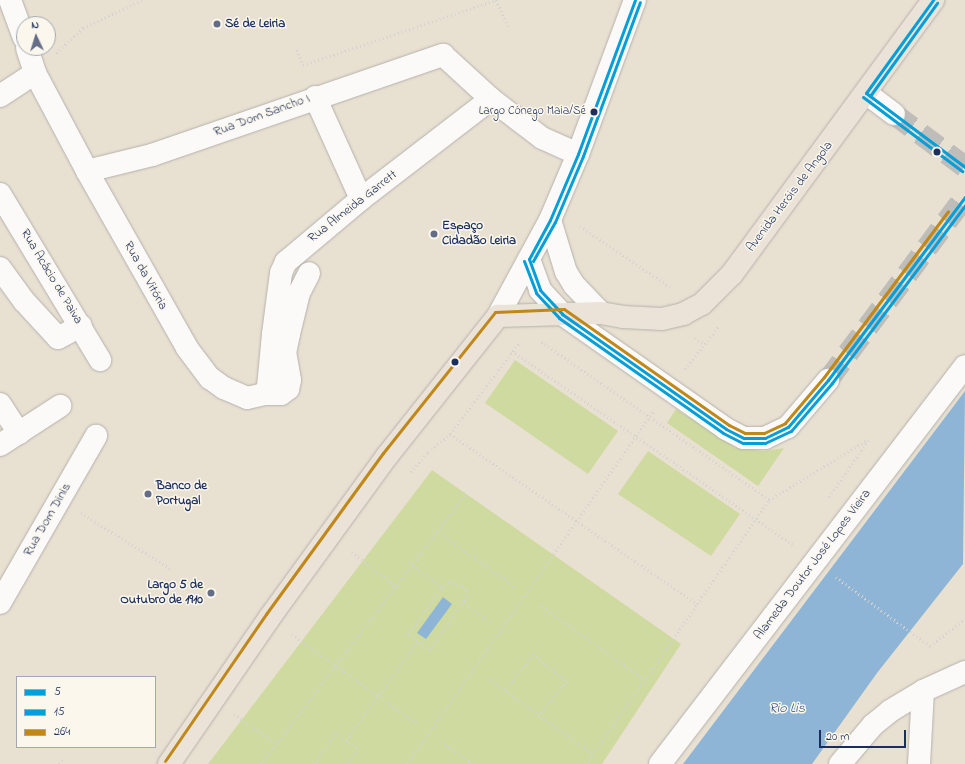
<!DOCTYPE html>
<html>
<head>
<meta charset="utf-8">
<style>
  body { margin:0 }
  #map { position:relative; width:965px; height:764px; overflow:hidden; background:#e8e0d1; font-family:"Indie Flower",sans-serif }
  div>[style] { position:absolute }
  .green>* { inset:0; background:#cfdaa1 }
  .water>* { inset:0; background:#8eb5d6 }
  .minor-tunnel>* { height:22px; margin-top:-11px; transform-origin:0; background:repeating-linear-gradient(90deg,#bfbdba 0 22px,transparent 0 33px) }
  .path>* { height:2.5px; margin-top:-1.25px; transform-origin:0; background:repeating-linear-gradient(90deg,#d4d3d2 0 1px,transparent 0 4px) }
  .roads { filter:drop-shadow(0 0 1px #b4b1ac) drop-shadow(0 0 1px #b4b1ac) }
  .minor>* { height:22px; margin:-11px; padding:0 11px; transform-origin:11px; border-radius:11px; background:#fcfaf8 }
  .major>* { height:22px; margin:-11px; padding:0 11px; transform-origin:11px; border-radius:11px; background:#ebe3d7 }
  .bus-1>* { height:3px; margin:-1.5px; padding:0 1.5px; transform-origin:1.5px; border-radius:1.5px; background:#049fd9 }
  .bus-2>* { height:3px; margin:-1.5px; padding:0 1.5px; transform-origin:1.5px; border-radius:1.5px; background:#049fd9 }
  .bus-3>* { height:3px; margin:-1.5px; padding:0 1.5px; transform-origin:1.5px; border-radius:1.5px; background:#c08818 }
  .dots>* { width:11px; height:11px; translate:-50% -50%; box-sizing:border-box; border:2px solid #fbf7ec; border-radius:50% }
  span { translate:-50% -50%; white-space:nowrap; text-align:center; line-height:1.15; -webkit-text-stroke:3px #fbf7ec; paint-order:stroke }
  .bus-label { font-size:12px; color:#1b2f5e }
  .right { translate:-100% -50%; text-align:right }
  .poi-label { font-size:13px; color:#1b2f5e; font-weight:700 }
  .left { translate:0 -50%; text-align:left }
  .street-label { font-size:13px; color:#1b2f5e }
  .water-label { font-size:14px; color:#365889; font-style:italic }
  .legend { position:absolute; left:16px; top:676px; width:140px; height:72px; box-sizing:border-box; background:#fbf7ec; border:1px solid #a1a7b3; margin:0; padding:5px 7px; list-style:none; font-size:12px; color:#1b2f5e }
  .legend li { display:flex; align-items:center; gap:8px; height:20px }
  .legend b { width:20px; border:1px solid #a1a7b3 }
  .north { position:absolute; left:16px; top:16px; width:40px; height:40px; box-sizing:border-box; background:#fbf7ec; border:1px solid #a1a7b3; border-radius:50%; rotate:356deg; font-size:11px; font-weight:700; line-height:16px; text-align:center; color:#1b2f5e }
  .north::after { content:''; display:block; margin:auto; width:14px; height:18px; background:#636d86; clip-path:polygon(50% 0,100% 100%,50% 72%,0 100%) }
  .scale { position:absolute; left:819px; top:730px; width:87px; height:18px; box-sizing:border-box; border:2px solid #1b2f5e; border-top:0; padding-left:5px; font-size:12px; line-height:14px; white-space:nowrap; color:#1b2f5e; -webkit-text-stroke:3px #fbf7ec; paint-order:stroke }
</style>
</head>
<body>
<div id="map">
  <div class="green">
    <div style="clip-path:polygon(515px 360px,618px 431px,588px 474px,485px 403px)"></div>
    <div style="clip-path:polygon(676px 409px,736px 448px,764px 451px,784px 448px,758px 486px,667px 423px)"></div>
    <div style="clip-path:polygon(648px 451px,740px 514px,711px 556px,618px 494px)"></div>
    <div style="clip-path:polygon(432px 470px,681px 644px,602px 764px,208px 764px)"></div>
  </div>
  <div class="water">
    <div style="clip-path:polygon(965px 391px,963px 564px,877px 673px,812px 764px,683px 764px)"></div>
    <div style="clip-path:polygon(443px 597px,452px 604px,426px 639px,417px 633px)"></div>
  </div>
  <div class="minor-tunnel">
    <div style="left:894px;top:114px;width:89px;rotate:36.7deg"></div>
    <div style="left:828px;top:380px;width:229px;rotate:-53.2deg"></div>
  </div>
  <div class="path">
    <div style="left:297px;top:50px;width:16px;rotate:68deg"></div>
    <div style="left:303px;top:65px;width:204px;rotate:-18.6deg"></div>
    <div style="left:496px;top:0;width:29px;rotate:65deg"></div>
    <div style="left:56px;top:53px;width:37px;rotate:-43deg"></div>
    <div style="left:83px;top:28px;width:65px;rotate:-25.4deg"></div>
    <div style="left:580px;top:226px;width:112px;rotate:34.1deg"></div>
    <div style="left:695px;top:338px;width:12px;rotate:31deg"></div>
    <div style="left:512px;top:351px;width:344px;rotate:34.6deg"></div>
    <div style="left:685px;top:369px;width:55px;rotate:-51.7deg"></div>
    <div style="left:450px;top:434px;width:300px;rotate:34.5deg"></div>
    <div style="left:697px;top:604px;width:126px;rotate:-55.3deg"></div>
    <div style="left:769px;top:500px;width:277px;rotate:-145.3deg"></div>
    <div style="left:411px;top:472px;width:26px;rotate:-50deg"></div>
    <div style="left:428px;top:452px;width:28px;rotate:-39deg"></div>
    <div style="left:450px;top:434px;width:114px;rotate:-52.8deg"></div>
    <div style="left:829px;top:497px;width:70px;rotate:-55.4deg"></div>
    <div style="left:769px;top:500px;width:115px;rotate:-31.5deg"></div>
    <div style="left:81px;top:513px;width:108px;rotate:31.8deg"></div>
    <div style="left:439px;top:532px;width:94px;rotate:35.9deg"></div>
    <div style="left:352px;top:552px;width:57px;rotate:37.9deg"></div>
    <div style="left:413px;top:565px;width:36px;rotate:37deg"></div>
    <div style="left:836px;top:577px;width:117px;rotate:36.3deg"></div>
    <div style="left:930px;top:646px;width:44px;rotate:-37.6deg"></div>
    <div style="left:449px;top:582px;width:15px;rotate:16deg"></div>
    <div style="left:463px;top:586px;width:6px;rotate:51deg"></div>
    <div style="left:467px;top:591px;width:6px;rotate:90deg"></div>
    <div style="left:467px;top:597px;width:65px;rotate:124.9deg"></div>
    <div style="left:430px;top:650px;width:27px;rotate:-144deg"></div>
    <div style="left:408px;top:634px;width:58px;rotate:-54.1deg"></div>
    <div style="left:442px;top:587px;width:9px;rotate:-36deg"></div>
    <div style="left:464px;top:603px;width:33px;rotate:35deg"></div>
    <div style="left:539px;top:604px;width:129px;rotate:35.5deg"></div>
    <div style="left:292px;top:634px;width:156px;rotate:35.6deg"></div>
    <div style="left:487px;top:677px;width:131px;rotate:36deg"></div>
    <div style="left:505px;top:690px;width:46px;rotate:-52.1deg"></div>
    <div style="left:533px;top:654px;width:43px;rotate:38.5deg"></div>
    <div style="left:567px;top:681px;width:43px;rotate:128.5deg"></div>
    <div style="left:234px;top:714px;width:51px;rotate:34.6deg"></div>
    <div style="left:346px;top:740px;width:122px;rotate:-54deg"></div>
    <div style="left:442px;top:742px;width:38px;rotate:35deg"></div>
    <div style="left:59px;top:764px;width:7px;rotate:-56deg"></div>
    <div style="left:261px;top:764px;width:340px;rotate:-52.9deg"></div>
    <div style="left:314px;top:764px;width:38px;rotate:-55deg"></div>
    <div style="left:336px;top:733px;width:27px;rotate:36deg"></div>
    <div style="left:358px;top:749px;width:19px;rotate:126deg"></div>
    <div style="left:407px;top:764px;width:432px;rotate:-55.1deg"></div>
    <div style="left:586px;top:764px;width:195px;rotate:-55.2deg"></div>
  </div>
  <div class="roads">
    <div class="minor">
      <div style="left:10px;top:0;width:40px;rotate:69.8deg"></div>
      <div style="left:27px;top:48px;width:26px;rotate:72deg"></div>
      <div style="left:35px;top:73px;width:111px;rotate:62deg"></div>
      <div style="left:87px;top:171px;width:203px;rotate:60.5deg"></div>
      <div style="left:187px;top:348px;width:38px;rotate:53deg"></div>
      <div style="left:210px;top:378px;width:17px;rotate:36deg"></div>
      <div style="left:224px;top:388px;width:25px;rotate:23deg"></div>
      <div style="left:247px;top:398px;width:17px;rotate:-13deg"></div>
      <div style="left:264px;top:394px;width:8px;rotate:-60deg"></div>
      <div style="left:268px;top:387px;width:53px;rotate:-84.6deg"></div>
      <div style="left:273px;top:334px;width:62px;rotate:-82.5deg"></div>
      <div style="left:281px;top:273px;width:12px;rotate:-66deg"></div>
      <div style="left:286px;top:262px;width:98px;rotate:-40deg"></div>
      <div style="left:361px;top:199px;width:164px;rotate:-37.6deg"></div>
      <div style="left:866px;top:93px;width:35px;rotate:37deg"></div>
      <div style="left:0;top:96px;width:42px;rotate:-33.3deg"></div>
      <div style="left:315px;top:97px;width:112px;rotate:65.7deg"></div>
      <div style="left:87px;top:171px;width:67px;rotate:-13.8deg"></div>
      <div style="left:152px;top:155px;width:308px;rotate:-19deg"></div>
      <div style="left:443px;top:55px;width:65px;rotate:42.5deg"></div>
      <div style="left:491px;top:99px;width:64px;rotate:37.4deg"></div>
      <div style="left:542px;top:138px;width:39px;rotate:24deg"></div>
      <div style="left:0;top:194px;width:194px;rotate:58.9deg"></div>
      <div style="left:550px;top:220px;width:54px;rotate:72.9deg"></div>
      <div style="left:566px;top:272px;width:15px;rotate:58deg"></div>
      <div style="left:574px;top:285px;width:39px;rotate:46deg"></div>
      <div style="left:529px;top:259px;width:33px;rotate:70deg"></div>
      <div style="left:540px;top:290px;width:33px;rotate:47deg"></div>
      <div style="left:562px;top:314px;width:200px;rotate:35deg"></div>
      <div style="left:726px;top:429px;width:20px;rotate:27deg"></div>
      <div style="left:744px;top:438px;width:21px"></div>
      <div style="left:765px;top:438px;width:25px;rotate:-26deg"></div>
      <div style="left:788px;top:427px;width:62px;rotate:-49.6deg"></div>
      <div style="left:0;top:268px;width:41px;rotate:54deg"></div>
      <div style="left:24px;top:301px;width:50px;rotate:47.4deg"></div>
      <div style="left:58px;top:338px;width:26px;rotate:-28deg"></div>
      <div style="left:498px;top:316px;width:109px;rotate:-61.6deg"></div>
      <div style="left:550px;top:220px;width:72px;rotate:-67deg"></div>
      <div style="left:578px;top:154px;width:164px;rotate:-69.7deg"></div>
      <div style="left:264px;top:394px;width:17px"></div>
      <div style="left:281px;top:394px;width:9px;rotate:-36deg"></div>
      <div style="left:288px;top:389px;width:9px;rotate:-77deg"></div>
      <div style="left:290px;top:380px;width:27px;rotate:-100deg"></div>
      <div style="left:285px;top:353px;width:19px;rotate:-78deg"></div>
      <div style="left:289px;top:334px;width:42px;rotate:-76.3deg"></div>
      <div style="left:299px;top:293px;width:22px;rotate:-63deg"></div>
      <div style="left:0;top:404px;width:35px;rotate:57deg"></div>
      <div style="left:0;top:445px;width:72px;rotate:-33deg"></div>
      <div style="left:0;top:603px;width:193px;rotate:-60.1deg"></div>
      <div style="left:660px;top:764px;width:501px;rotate:-52.54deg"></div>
      <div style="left:840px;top:764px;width:51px;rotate:-49.8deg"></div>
      <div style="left:873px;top:725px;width:22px;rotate:-39deg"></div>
      <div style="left:890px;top:711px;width:39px;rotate:-31deg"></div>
      <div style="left:923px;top:691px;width:46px;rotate:-24.3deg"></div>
      <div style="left:919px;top:764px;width:73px;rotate:-86.9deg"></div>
    </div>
    <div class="major">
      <div style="left:169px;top:764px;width:178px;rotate:-55.5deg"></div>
      <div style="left:270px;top:617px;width:199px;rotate:-54deg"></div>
      <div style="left:387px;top:456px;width:179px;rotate:-51.6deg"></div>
      <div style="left:498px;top:316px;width:103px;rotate:-1.7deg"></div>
      <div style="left:601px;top:313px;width:22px;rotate:10deg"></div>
      <div style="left:623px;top:317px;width:39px;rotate:3deg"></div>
      <div style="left:662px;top:319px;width:22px;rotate:-13deg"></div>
      <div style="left:683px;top:314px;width:21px;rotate:-28deg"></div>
      <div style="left:702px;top:304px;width:42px;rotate:-45deg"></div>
      <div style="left:732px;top:274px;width:340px;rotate:-53.7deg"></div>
    </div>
  </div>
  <div class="bus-1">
    <div style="left:866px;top:93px;width:124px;rotate:36.8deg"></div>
    <div style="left:866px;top:93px;width:115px;rotate:-54.2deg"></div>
    <div style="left:529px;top:259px;width:33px;rotate:70deg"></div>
    <div style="left:540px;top:290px;width:33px;rotate:47deg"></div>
    <div style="left:562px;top:314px;width:200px;rotate:35deg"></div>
    <div style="left:726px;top:429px;width:20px;rotate:27deg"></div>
    <div style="left:744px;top:438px;width:21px"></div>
    <div style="left:765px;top:438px;width:25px;rotate:-26deg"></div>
    <div style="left:788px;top:427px;width:62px;rotate:-49.6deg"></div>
    <div style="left:828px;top:380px;width:229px;rotate:-53.2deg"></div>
    <div style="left:529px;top:259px;width:44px;rotate:-61.7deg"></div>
    <div style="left:550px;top:220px;width:72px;rotate:-67deg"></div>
    <div style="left:578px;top:154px;width:164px;rotate:-69.7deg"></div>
  </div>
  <div class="bus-2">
    <div style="left:870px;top:96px;width:115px;rotate:-54.2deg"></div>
    <div style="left:863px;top:97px;width:124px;rotate:36.8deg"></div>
    <div style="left:524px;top:261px;width:34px;rotate:69deg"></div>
    <div style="left:536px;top:293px;width:34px;rotate:47deg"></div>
    <div style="left:559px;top:318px;width:200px;rotate:35deg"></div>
    <div style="left:723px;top:433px;width:22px;rotate:27deg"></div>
    <div style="left:743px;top:443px;width:22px"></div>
    <div style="left:765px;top:443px;width:29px;rotate:-25deg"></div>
    <div style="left:791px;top:431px;width:63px;rotate:-49.5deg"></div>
    <div style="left:832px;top:383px;width:222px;rotate:-53.2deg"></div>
    <div style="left:533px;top:261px;width:45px;rotate:-60.6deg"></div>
    <div style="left:555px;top:222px;width:72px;rotate:-67deg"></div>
    <div style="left:583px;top:156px;width:164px;rotate:-69.7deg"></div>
  </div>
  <div class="bus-3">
    <div style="left:165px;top:761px;width:178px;rotate:-55.5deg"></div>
    <div style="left:266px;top:614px;width:199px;rotate:-54deg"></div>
    <div style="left:383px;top:453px;width:180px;rotate:-51.5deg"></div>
    <div style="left:495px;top:312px;width:69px;rotate:-2.5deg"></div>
    <div style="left:564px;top:309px;width:202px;rotate:35.1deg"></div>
    <div style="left:729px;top:425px;width:18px;rotate:27deg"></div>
    <div style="left:745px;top:433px;width:19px"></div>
    <div style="left:764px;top:433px;width:23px;rotate:-25deg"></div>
    <div style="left:785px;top:423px;width:60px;rotate:-49.7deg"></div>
    <div style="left:824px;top:377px;width:207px;rotate:-53.2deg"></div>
  </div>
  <div class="dots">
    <div style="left:217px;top:24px;background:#636d86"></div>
    <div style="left:594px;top:112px;background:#1b2f5e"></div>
    <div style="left:937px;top:152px;background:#1b2f5e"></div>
    <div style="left:434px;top:234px;background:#636d86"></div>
    <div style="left:455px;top:362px;background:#1b2f5e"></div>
    <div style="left:148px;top:494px;background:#636d86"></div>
    <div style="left:211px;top:593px;background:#636d86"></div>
  </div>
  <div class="bus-label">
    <span class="right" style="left:586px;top:112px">Largo Cónego Maia/Sé</span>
  </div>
  <div class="poi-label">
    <span class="left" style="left:225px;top:24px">Sé de Leiria</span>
    <span class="left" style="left:442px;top:234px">Espaço<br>Cidadão Leiria</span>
    <span class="left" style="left:156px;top:494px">Banco de<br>Portugal</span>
    <span class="right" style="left:203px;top:593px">Largo 5 de<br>Outubro de 1910</span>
  </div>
  <div class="street-label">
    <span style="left:262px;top:116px;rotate:-20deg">Rua Dom Sancho I</span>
    <span style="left:790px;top:197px;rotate:-53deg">Avenida Heróis de Angola</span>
    <span style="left:353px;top:207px;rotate:-38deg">Rua Almeida Garrett</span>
    <span style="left:145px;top:276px;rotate:61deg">Rua da Vitória</span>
    <span style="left:51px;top:277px;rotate:59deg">Rua Acácio de Paiva</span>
    <span style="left:48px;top:520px;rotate:-60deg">Rua Dom Dinis</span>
    <span style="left:813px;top:565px;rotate:-53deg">Alameda Doutor José Lopes Vieira</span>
  </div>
  <div class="water-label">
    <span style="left:787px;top:709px">Rio Lis</span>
  </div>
  <ul class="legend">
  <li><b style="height:5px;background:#049fd9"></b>5</li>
  <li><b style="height:5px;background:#049fd9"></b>15</li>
  <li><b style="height:5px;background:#c08818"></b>264</li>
  </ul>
  <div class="north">N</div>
  <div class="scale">20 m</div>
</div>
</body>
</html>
